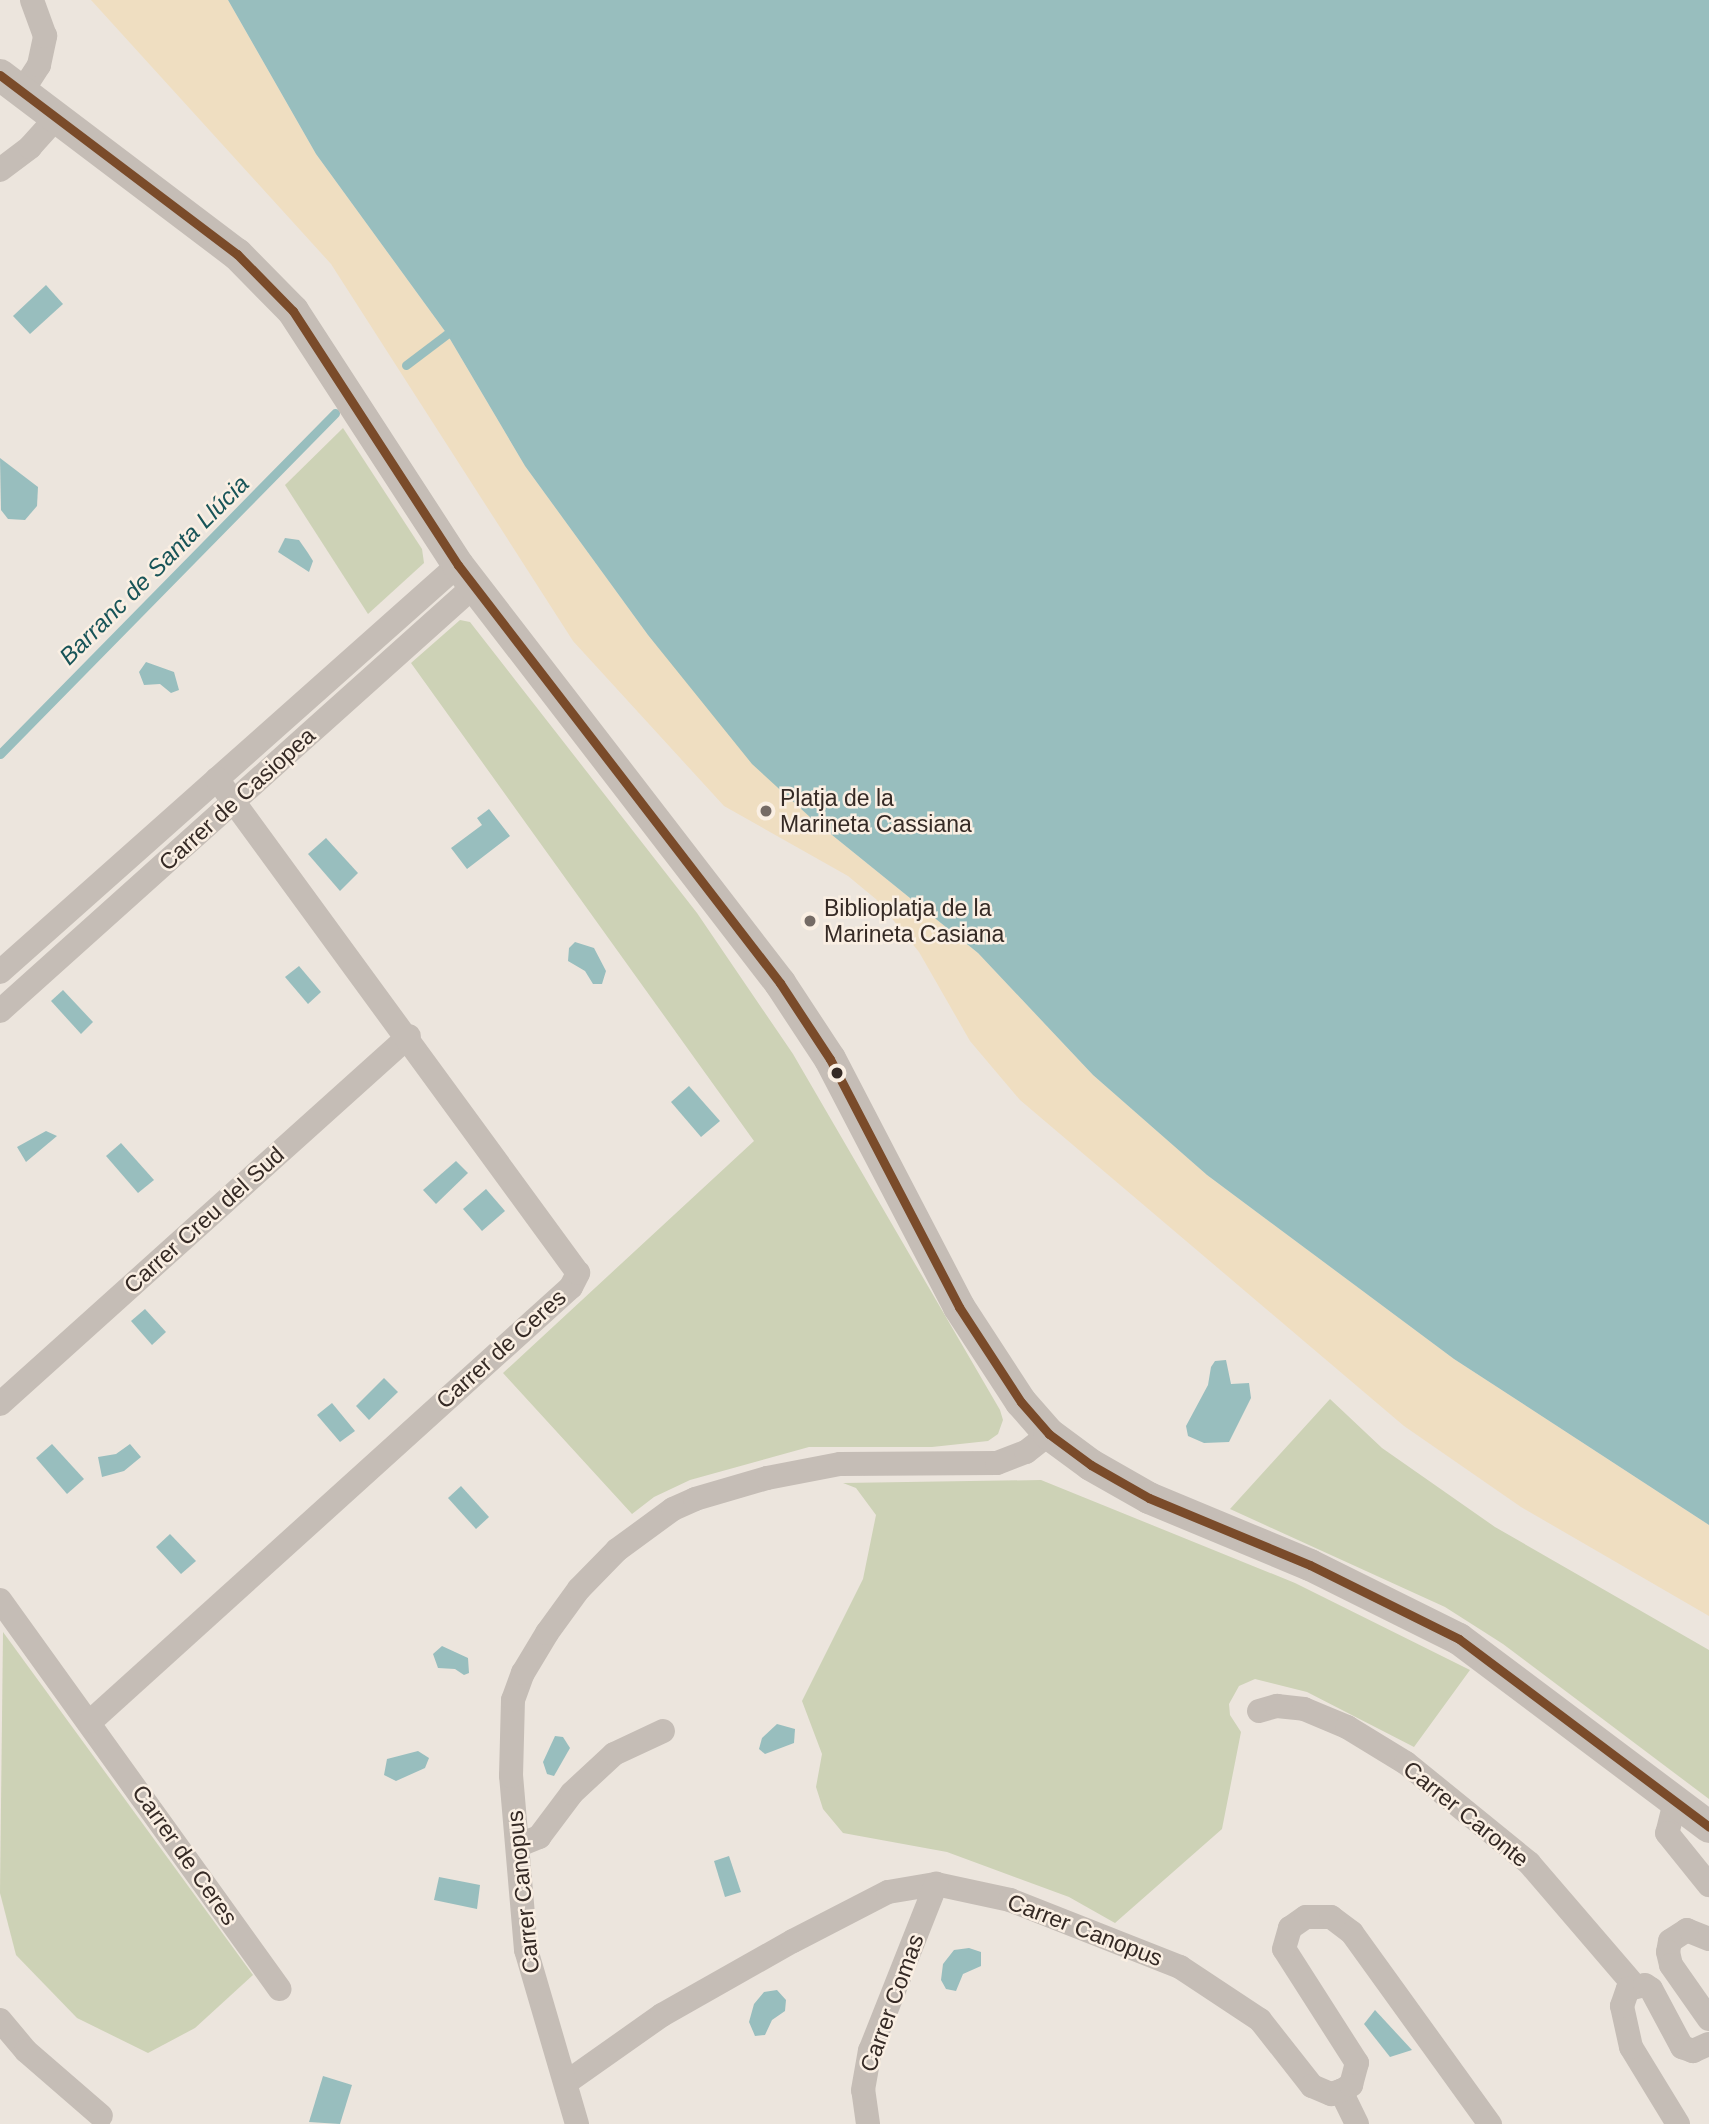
<!DOCTYPE html>
<html>
<head>
<meta charset="utf-8">
<style>
  body { margin:0 }
  #map { position:relative; width:1709px; height:2124px; overflow:hidden; background:#ece5dd; font-family:Arial,sans-serif }
  div>[style] { position:absolute }
  .green>* { inset:0; background:#cdd2b6 }
  .sand>* { inset:0; background:#efdec1 }
  .water>* { inset:0; background:#98bebe }
  .stream>* { height:9px; margin:-4.5px; padding:0 4.5px; transform-origin:4.5px; border-radius:4.5px; background:#98bebe }
  .minor>* { height:24px; margin:-12px; padding:0 12px; transform-origin:12px; border-radius:12px; background:#c5bdb6 }
  .tertiary>* { height:32px; margin:-16px; padding:0 16px; transform-origin:16px; border-radius:16px; background:#c5bdb6 }
  .bus-1>* { height:9px; margin:-4.5px; padding:0 4.5px; transform-origin:4.5px; border-radius:4.5px; background:#7a4b2a }
  .dots>* { width:19px; height:19px; translate:-50% -50%; box-sizing:border-box; border:4px solid #faefe3; border-radius:50% }
  span { translate:-50% -50%; white-space:nowrap; text-align:center; line-height:1.15; -webkit-text-stroke:5px #faefe3; paint-order:stroke }
  .poi-label { font-size:23px; color:#352a25 }
  .left { translate:0 -50%; text-align:left }
  .street-label { font-size:23px; color:#352a25 }
  .water-label { font-size:24px; color:#185458; font-style:italic }
</style>
</head>
<body>
<div id="map">
  <div class="green">
    <div style="clip-path:polygon(343px 428px,422px 549px,424px 563px,368px 614px,285px 485px)"></div>
    <div style="clip-path:polygon(460px 620px,470px 622px,697px 913px,793px 1054px,1000px 1410px,1003px 1420px,998px 1434px,988px 1441px,932px 1447px,809px 1447px,690px 1480px,654px 1497px,632px 1514px,503px 1373px,754px 1141px,411px 663px)"></div>
    <div style="clip-path:polygon(1330px 1399px,1382px 1448px,1495px 1527px,1709px 1650px,1709px 1799px,1503px 1644px,1445px 1607px,1230px 1509px)"></div>
    <div style="clip-path:polygon(1041px 1480px,1295px 1583px,1470px 1670px,1414px 1747px,1307px 1692px,1255px 1679px,1239px 1686px,1229px 1704px,1230px 1715px,1241px 1732px,1222px 1829px,1115px 1923px,1069px 1897px,947px 1852px,843px 1833px,823px 1809px,816px 1787px,822px 1754px,802px 1701px,863px 1579px,876px 1515px,856px 1488px,843px 1483px)"></div>
    <div style="clip-path:polygon(3px 1632px,253px 1975px,195px 2028px,148px 2053px,77px 2018px,16px 1955px,0 1893px)"></div>
  </div>
  <div class="sand">
    <div style="clip-path:polygon(91px 0,228px 0,316px 154px,447px 334px,525px 466px,648px 635px,811px 818px,978px 953px,1093px 1075px,1207px 1175px,1454px 1359px,1709px 1525px,1709px 1616px,1521px 1507px,1404px 1426px,1020px 1100px,970px 1041px,919px 952px,877px 900px,848px 876px,724px 806px,573px 641px,331px 264px)"></div>
  </div>
  <div class="water">
    <div style="clip-path:polygon(228px 0,1709px 0,1709px 1525px,1454px 1359px,1207px 1175px,1093px 1075px,978px 953px,811px 818px,752px 764px,648px 635px,525px 466px,447px 334px,316px 154px)"></div>
    <div style="clip-path:polygon(46px 285px,63px 304px,30px 334px,13px 316px)"></div>
    <div style="clip-path:polygon(0 458px,38px 487px,37px 506px,25px 520px,8px 519px,1px 510px)"></div>
    <div style="clip-path:polygon(285px 538px,299px 540px,308px 553px,313px 561px,309px 572px,278px 552px)"></div>
    <div style="clip-path:polygon(146px 662px,174px 672px,179px 690px,171px 693px,160px 684px,144px 685px,139px 672px)"></div>
    <div style="clip-path:polygon(489px 809px,510px 836px,467px 869px,451px 848px,482px 825px,477px 818px)"></div>
    <div style="clip-path:polygon(326px 838px,358px 873px,340px 891px,308px 854px)"></div>
    <div style="clip-path:polygon(575px 942px,594px 948px,606px 971px,602px 984px,593px 984px,585px 971px,568px 961px,569px 948px)"></div>
    <div style="clip-path:polygon(299px 966px,321px 992px,308px 1004px,285px 977px)"></div>
    <div style="clip-path:polygon(63px 990px,93px 1022px,81px 1034px,51px 1001px)"></div>
    <div style="clip-path:polygon(689px 1086px,720px 1121px,701px 1137px,671px 1102px)"></div>
    <div style="clip-path:polygon(46px 1131px,57px 1136px,26px 1162px,17px 1147px)"></div>
    <div style="clip-path:polygon(121px 1143px,154px 1180px,138px 1193px,106px 1156px)"></div>
    <div style="clip-path:polygon(456px 1161px,468px 1173px,436px 1204px,423px 1190px)"></div>
    <div style="clip-path:polygon(486px 1189px,505px 1211px,482px 1231px,463px 1209px)"></div>
    <div style="clip-path:polygon(145px 1309px,166px 1332px,152px 1345px,131px 1321px)"></div>
    <div style="clip-path:polygon(1226px 1360px,1231px 1384px,1249px 1383px,1251px 1398px,1229px 1442px,1204px 1443px,1188px 1436px,1186px 1426px,1208px 1385px,1211px 1367px,1215px 1361px)"></div>
    <div style="clip-path:polygon(384px 1378px,398px 1392px,369px 1420px,356px 1406px)"></div>
    <div style="clip-path:polygon(332px 1403px,355px 1431px,340px 1442px,317px 1415px)"></div>
    <div style="clip-path:polygon(52px 1444px,84px 1479px,67px 1494px,36px 1458px)"></div>
    <div style="clip-path:polygon(130px 1444px,141px 1457px,124px 1471px,102px 1477px,98px 1457px,116px 1454px)"></div>
    <div style="clip-path:polygon(461px 1486px,489px 1517px,476px 1529px,448px 1498px)"></div>
    <div style="clip-path:polygon(170px 1534px,196px 1561px,181px 1574px,156px 1547px)"></div>
    <div style="clip-path:polygon(442px 1646px,468px 1658px,469px 1673px,464px 1675px,455px 1669px,438px 1668px,433px 1654px)"></div>
    <div style="clip-path:polygon(777px 1724px,795px 1729px,794px 1743px,765px 1754px,759px 1749px,762px 1738px)"></div>
    <div style="clip-path:polygon(555px 1736px,563px 1737px,570px 1748px,554px 1776px,547px 1774px,543px 1762px)"></div>
    <div style="clip-path:polygon(418px 1751px,429px 1758px,425px 1768px,396px 1781px,384px 1775px,387px 1759px)"></div>
    <div style="clip-path:polygon(729px 1856px,741px 1892px,725px 1897px,714px 1861px)"></div>
    <div style="clip-path:polygon(439px 1877px,480px 1885px,477px 1909px,434px 1900px)"></div>
    <div style="clip-path:polygon(969px 1948px,981px 1952px,981px 1966px,963px 1974px,956px 1991px,946px 1989px,941px 1980px,943px 1964px,954px 1950px)"></div>
    <div style="clip-path:polygon(777px 1990px,786px 2000px,785px 2011px,772px 2020px,765px 2035px,755px 2036px,749px 2022px,754px 2004px,764px 1992px)"></div>
    <div style="clip-path:polygon(1375px 2010px,1412px 2050px,1390px 2057px,1364px 2024px)"></div>
    <div style="clip-path:polygon(323px 2076px,352px 2085px,340px 2124px,309px 2122px)"></div>
  </div>
  <div class="stream">
    <div style="left:406px;top:365px;width:51px;rotate:-37.1deg"></div>
    <div style="left:0;top:754px;width:478px;rotate:-45.5deg"></div>
  </div>
  <div class="minor">
    <div style="left:21px;top:93px;width:33px;rotate:-57deg"></div>
    <div style="left:39px;top:65px;width:30px;rotate:-78deg"></div>
    <div style="left:45px;top:36px;width:38px;rotate:-110deg"></div>
    <div style="left:0;top:170px;width:38px;rotate:-37deg"></div>
    <div style="left:30px;top:147px;width:38px;rotate:-48deg"></div>
    <div style="left:0;top:972px;width:613px;rotate:-41.63deg"></div>
    <div style="left:0;top:1011px;width:637px;rotate:-41.88deg"></div>
    <div style="left:0;top:1404px;width:550px;rotate:-41.98deg"></div>
    <div style="left:0;top:1600px;width:479px;rotate:54.3deg"></div>
    <div style="left:1259px;top:1711px;width:19px;rotate:-16deg"></div>
    <div style="left:1277px;top:1706px;width:27px;rotate:6deg"></div>
    <div style="left:1304px;top:1709px;width:47px;rotate:22.7deg"></div>
    <div style="left:1347px;top:1727px;width:69px;rotate:31.4deg"></div>
    <div style="left:1406px;top:1763px;width:159px;rotate:39.1deg"></div>
    <div style="left:1529px;top:1863px;width:161px;rotate:49.3deg"></div>
    <div style="left:91px;top:1721px;width:647px;rotate:-42.12deg"></div>
    <div style="left:571px;top:1287px;width:16px;rotate:-63deg"></div>
    <div style="left:578px;top:1273px;width:612px;rotate:-126.16deg"></div>
    <div style="left:1675px;top:1802px;width:32px;rotate:104deg"></div>
    <div style="left:1667px;top:1833px;width:67px;rotate:51.1deg"></div>
    <div style="left:519px;top:1845px;width:22px;rotate:-22deg"></div>
    <div style="left:539px;top:1837px;width:55px;rotate:-53.1deg"></div>
    <div style="left:572px;top:1793px;width:57px;rotate:-42.9deg"></div>
    <div style="left:614px;top:1754px;width:54px;rotate:-25.1deg"></div>
    <div style="left:1709px;top:1939px;width:24px;rotate:-158deg"></div>
    <div style="left:1687px;top:1930px;width:20px;rotate:147deg"></div>
    <div style="left:1670px;top:1941px;width:11px;rotate:100deg"></div>
    <div style="left:1668px;top:1952px;width:13px;rotate:77deg"></div>
    <div style="left:1671px;top:1965px;width:66px;rotate:54.9deg"></div>
    <div style="left:0;top:2020px;width:40px;rotate:50deg"></div>
    <div style="left:26px;top:2051px;width:99px;rotate:40.9deg"></div>
    <div style="left:567px;top:2082px;width:116px;rotate:-35.2deg"></div>
    <div style="left:662px;top:2015px;width:150px;rotate:-29.5deg"></div>
    <div style="left:793px;top:1941px;width:107px;rotate:-27.3deg"></div>
    <div style="left:888px;top:1892px;width:49px;rotate:-9.5deg"></div>
    <div style="left:936px;top:1884px;width:76px;rotate:12.2deg"></div>
    <div style="left:1010px;top:1900px;width:183px;rotate:21.5deg"></div>
    <div style="left:1180px;top:1967px;width:96px;rotate:33.5deg"></div>
    <div style="left:1260px;top:2020px;width:84px;rotate:51.8deg"></div>
    <div style="left:1312px;top:2086px;width:21px;rotate:23deg"></div>
    <div style="left:1331px;top:2094px;width:10px;rotate:-17deg"></div>
    <div style="left:577px;top:2124px;width:181px;rotate:-106.3deg"></div>
    <div style="left:526px;top:1950px;width:175px;rotate:-94.9deg"></div>
    <div style="left:511px;top:1776px;width:76px;rotate:-88.5deg"></div>
    <div style="left:513px;top:1700px;width:29px;rotate:-70deg"></div>
    <div style="left:523px;top:1673px;width:47px;rotate:-59deg"></div>
    <div style="left:547px;top:1633px;width:54px;rotate:-54deg"></div>
    <div style="left:579px;top:1589px;width:54px;rotate:-45.7deg"></div>
    <div style="left:617px;top:1550px;width:69px;rotate:-36.2deg"></div>
    <div style="left:673px;top:1509px;width:24px;rotate:-24deg"></div>
    <div style="left:695px;top:1499px;width:75px;rotate:-16.3deg"></div>
    <div style="left:767px;top:1478px;width:74px;rotate:-10.9deg"></div>
    <div style="left:840px;top:1464px;width:157px;rotate:-0.4deg"></div>
    <div style="left:997px;top:1463px;width:31px;rotate:-21deg"></div>
    <div style="left:1026px;top:1452px;width:29px;rotate:-38deg"></div>
    <div style="left:868px;top:2124px;width:34px;rotate:-98deg"></div>
    <div style="left:863px;top:2090px;width:40px;rotate:-80deg"></div>
    <div style="left:870px;top:2051px;width:180px;rotate:-68.4deg"></div>
    <div style="left:1357px;top:2124px;width:37px;rotate:-116deg"></div>
    <div style="left:1341px;top:2091px;width:12px;rotate:-31deg"></div>
    <div style="left:1351px;top:2085px;width:23px;rotate:-75deg"></div>
    <div style="left:1357px;top:2063px;width:135px;rotate:-122.6deg"></div>
    <div style="left:1284px;top:1949px;width:22px;rotate:-74deg"></div>
    <div style="left:1290px;top:1928px;width:19px;rotate:-35deg"></div>
    <div style="left:1306px;top:1917px;width:25px"></div>
    <div style="left:1331px;top:1917px;width:26px;rotate:37deg"></div>
    <div style="left:1352px;top:1933px;width:236px;rotate:54.2deg"></div>
    <div style="left:1678px;top:2124px;width:90px;rotate:-121.4deg"></div>
    <div style="left:1631px;top:2047px;width:42px;rotate:-102.4deg"></div>
    <div style="left:1622px;top:2006px;width:18px;rotate:-71deg"></div>
    <div style="left:1628px;top:1989px;width:17px;rotate:-13deg"></div>
    <div style="left:1645px;top:1985px;width:7px;rotate:34deg"></div>
    <div style="left:1651px;top:1989px;width:66px;rotate:61.9deg"></div>
    <div style="left:1682px;top:2047px;width:12px;rotate:20deg"></div>
    <div style="left:1693px;top:2051px;width:17px;rotate:-24deg"></div>
  </div>
  <div class="tertiary">
    <div style="left:0;top:75px;width:297px;rotate:37.1deg"></div>
    <div style="left:237px;top:254px;width:80px;rotate:45.5deg"></div>
    <div style="left:293px;top:311px;width:303px;rotate:57deg"></div>
    <div style="left:458px;top:565px;width:528px;rotate:52.39deg"></div>
    <div style="left:780px;top:983px;width:91px;rotate:56.7deg"></div>
    <div style="left:830px;top:1059px;width:280px;rotate:62.5deg"></div>
    <div style="left:959px;top:1307px;width:113px;rotate:56.9deg"></div>
    <div style="left:1021px;top:1402px;width:43px;rotate:48.8deg"></div>
    <div style="left:1049px;top:1434px;width:52px;rotate:36.4deg"></div>
    <div style="left:1091px;top:1465px;width:67px;rotate:29.6deg"></div>
    <div style="left:1149px;top:1498px;width:174px;rotate:22.6deg"></div>
    <div style="left:1310px;top:1565px;width:166px;rotate:26.4deg"></div>
    <div style="left:1459px;top:1639px;width:313px;rotate:36.9deg"></div>
  </div>
  <div class="bus-1">
    <div style="left:0;top:75px;width:297px;rotate:37.1deg"></div>
    <div style="left:237px;top:254px;width:80px;rotate:45.5deg"></div>
    <div style="left:293px;top:311px;width:303px;rotate:57deg"></div>
    <div style="left:458px;top:565px;width:528px;rotate:52.39deg"></div>
    <div style="left:780px;top:983px;width:91px;rotate:56.7deg"></div>
    <div style="left:830px;top:1059px;width:280px;rotate:62.5deg"></div>
    <div style="left:959px;top:1307px;width:113px;rotate:56.9deg"></div>
    <div style="left:1021px;top:1402px;width:43px;rotate:48.8deg"></div>
    <div style="left:1049px;top:1434px;width:52px;rotate:36.4deg"></div>
    <div style="left:1091px;top:1465px;width:67px;rotate:29.6deg"></div>
    <div style="left:1149px;top:1498px;width:174px;rotate:22.6deg"></div>
    <div style="left:1310px;top:1565px;width:166px;rotate:26.4deg"></div>
    <div style="left:1459px;top:1639px;width:313px;rotate:36.9deg"></div>
  </div>
  <div class="dots">
    <div style="left:766px;top:811px;background:#756b65"></div>
    <div style="left:810px;top:921px;background:#756b65"></div>
    <div style="left:837px;top:1073px;background:#352a25"></div>
  </div>
  <div class="poi-label">
    <span class="left" style="left:780px;top:811px">Platja de la<br>Marineta Cassiana</span>
    <span class="left" style="left:824px;top:921px">Biblioplatja de la<br>Marineta Casiana</span>
  </div>
  <div class="street-label">
    <span style="left:237px;top:799px;rotate:-42deg">Carrer de Casiopea</span>
    <span style="left:204px;top:1220px;rotate:-42deg">Carrer Creu del Sud</span>
    <span style="left:501px;top:1349px;rotate:-42deg">Carrer de Ceres</span>
    <span style="left:1466px;top:1814px;rotate:39deg">Carrer Caronte</span>
    <span style="left:185px;top:1855px;rotate:55deg">Carrer de Ceres</span>
    <span style="left:523px;top:1892px;rotate:-96deg">Carrer Canopus</span>
    <span style="left:1085px;top:1930px;rotate:21deg">Carrer Canopus</span>
    <span style="left:892px;top:2003px;rotate:-70deg">Carrer Comas</span>
  </div>
  <div class="water-label">
    <span style="left:154px;top:570px;rotate:-45deg">Barranc de Santa Llúcia</span>
  </div>
</div>
</body>
</html>
